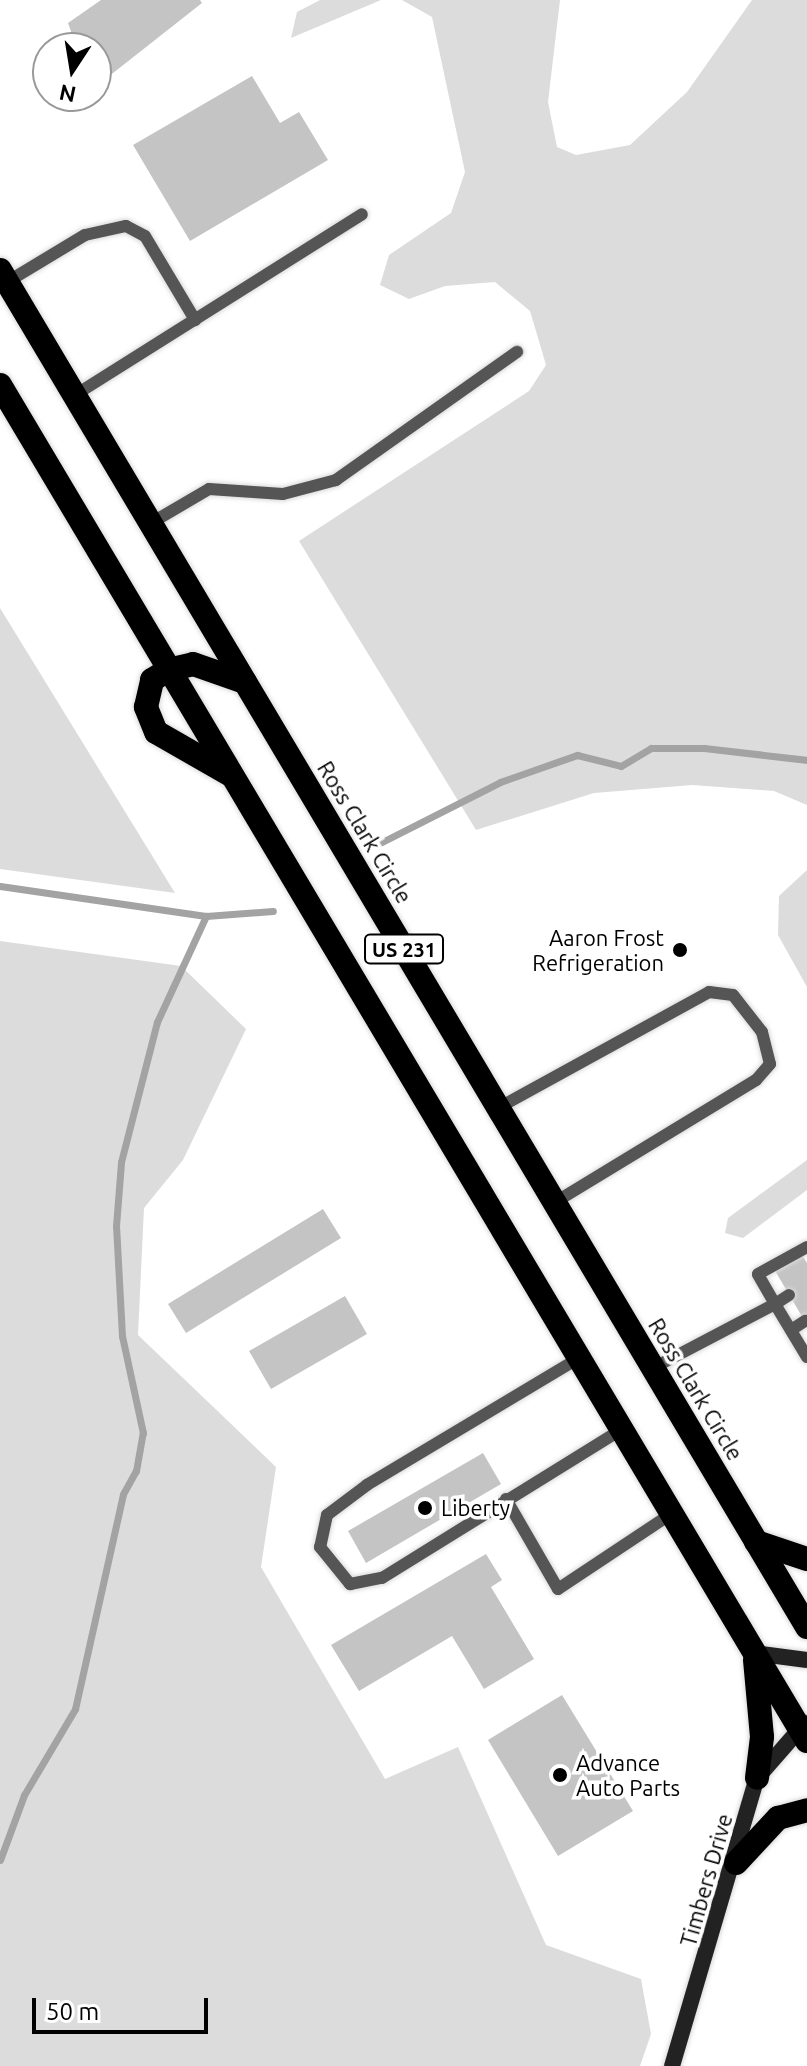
<!DOCTYPE html>
<html>
<head>
<meta charset="utf-8">
<style>
  body { margin:0 }
  #map { position:relative; width:807px; height:2066px; overflow:hidden; background:#fff; font-family:Ubuntu,sans-serif }
  div>[style] { position:absolute }
  .green>* { inset:0; background:#dcdcdc }
  .stream>* { height:7px; margin:-3.5px; padding:0 3.5px; transform-origin:3.5px; border-radius:3.5px; background:#a3a3a3 }
  .building>* { inset:0; background:#c4c4c4 }
  .roads { filter:drop-shadow(0 0 2px #dbdbdb) drop-shadow(0 0 2px #dbdbdb) }
  .lane>* { height:12px; margin:-6px; padding:0 6px; transform-origin:6px; border-radius:6px; background:#555 }
  .secondary>* { height:16px; margin:-8px; padding:0 8px; transform-origin:8px; border-radius:8px; background:#222 }
  .highway>* { height:24px; margin:-12px; padding:0 12px; transform-origin:12px; border-radius:12px; background:#000 }
  .dots>* { width:22px; height:22px; translate:-50% -50%; box-sizing:border-box; border:4px solid #fff; border-radius:50% }
  span { translate:-50% -50%; white-space:nowrap; text-align:center; line-height:1.15; -webkit-text-stroke:7px #fff; paint-order:stroke }
  .shield-label span { padding:2px 6px; background:#fff; border:2px solid; border-radius:6px; -webkit-text-stroke-width:0 }
  .shield-label { font-size:20px; color:#000; font-weight:700 }
  .street-label { font-size:22px; color:#000 }
  .poi-label { font-size:22px; color:#000 }
  .right { translate:-100% -50%; text-align:right }
  .left { translate:0 -50%; text-align:left }
  .north { position:absolute; left:32px; top:32px; width:80px; height:80px; box-sizing:border-box; background:#fff; border:2px solid #999; border-radius:50%; rotate:192deg; font-size:22px; font-weight:700; line-height:32px; text-align:center; color:#000 }
  .north::after { content:''; display:block; margin:auto; width:28px; height:36px; background:#000; clip-path:polygon(50% 0,100% 100%,50% 72%,0 100%) }
  .scale { position:absolute; left:32px; top:1998px; width:176px; height:36px; box-sizing:border-box; border:4px solid #000; border-top:0; padding-left:10px; font-size:24px; line-height:28px; white-space:nowrap; color:#000; -webkit-text-stroke:6px #fff; paint-order:stroke }
</style>
</head>
<body>
<div id="map">
  <div class="green">
    <div style="clip-path:polygon(320px 0,381px 0,291px 38px,297px 12px)"></div>
    <div style="clip-path:polygon(402px 0,560px 0,548px 102px,557px 147px,576px 155px,630px 145px,687px 92px,752px 0,807px 0,807px 805px,774px 791px,692px 785px,594px 793px,476px 830px,299px 541px,529px 391px,546px 365px,530px 311px,495px 282px,445px 286px,409px 299px,380px 285px,389px 255px,451px 213px,465px 172px,432px 17px)"></div>
    <div style="clip-path:polygon(0 608px,175px 893px,0 869px)"></div>
    <div style="clip-path:polygon(807px 870px,807px 987px,778px 935px,779px 896px)"></div>
    <div style="clip-path:polygon(0 941px,181px 966px,246px 1029px,183px 1160px,144px 1208px,138px 1335px,276px 1467px,261px 1567px,385px 1779px,458px 1747px,546px 1945px,641px 1979px,651px 2034px,640px 2066px,0 2066px)"></div>
    <div style="clip-path:polygon(807px 1160px,807px 1190px,743px 1238px,725px 1233px,728px 1218px)"></div>
  </div>
  <div class="stream">
    <div style="left:378px;top:844px;width:137px;rotate:-26.9deg"></div>
    <div style="left:500px;top:782px;width:82px;rotate:-19.3deg"></div>
    <div style="left:577px;top:755px;width:45px;rotate:14deg"></div>
    <div style="left:621px;top:766px;width:35px;rotate:-31deg"></div>
    <div style="left:651px;top:748px;width:53px"></div>
    <div style="left:704px;top:748px;width:104px;rotate:6.6deg"></div>
    <div style="left:0;top:886px;width:208px;rotate:8.3deg"></div>
    <div style="left:206px;top:916px;width:67px;rotate:-4.3deg"></div>
    <div style="left:0;top:1860px;width:69px;rotate:-69.7deg"></div>
    <div style="left:24px;top:1795px;width:100px;rotate:-59.3deg"></div>
    <div style="left:75px;top:1709px;width:220px;rotate:-77.4deg"></div>
    <div style="left:123px;top:1494px;width:26px;rotate:-61deg"></div>
    <div style="left:136px;top:1471px;width:39px;rotate:-80deg"></div>
    <div style="left:143px;top:1433px;width:99px;rotate:-102.2deg"></div>
    <div style="left:122px;top:1336px;width:110px;rotate:-93.1deg"></div>
    <div style="left:116px;top:1226px;width:64px;rotate:-85.5deg"></div>
    <div style="left:121px;top:1162px;width:145px;rotate:-75.6deg"></div>
    <div style="left:157px;top:1022px;width:117px;rotate:-65.2deg"></div>
  </div>
  <div class="building">
    <div style="clip-path:polygon(101px 0,200px 0,202px 3px,108px 77px,96px 65px,96px 48px,77px 48px,68px 23px)"></div>
    <div style="clip-path:polygon(252px 76px,280px 123px,299px 112px,328px 160px,190px 241px,133px 145px)"></div>
    <div style="clip-path:polygon(323px 1209px,341px 1238px,186px 1333px,168px 1304px)"></div>
    <div style="clip-path:polygon(802px 1255px,807px 1263px,807px 1325px,774px 1269px)"></div>
    <div style="clip-path:polygon(345px 1296px,367px 1334px,271px 1389px,249px 1351px)"></div>
    <div style="clip-path:polygon(483px 1453px,501px 1484px,366px 1563px,348px 1531px)"></div>
    <div style="clip-path:polygon(486px 1554px,502px 1580px,491px 1587px,534px 1659px,484px 1689px,452px 1636px,359px 1691px,331px 1645px)"></div>
    <div style="clip-path:polygon(562px 1695px,633px 1811px,558px 1856px,488px 1740px)"></div>
  </div>
  <div class="roads">
    <div class="lane">
      <div style="left:7px;top:282px;width:91px;rotate:-31.1deg"></div>
      <div style="left:85px;top:235px;width:42px;rotate:-12.4deg"></div>
      <div style="left:126px;top:226px;width:21px;rotate:28deg"></div>
      <div style="left:145px;top:236px;width:98px;rotate:59.2deg"></div>
      <div style="left:75px;top:395px;width:339px;rotate:-32.2deg"></div>
      <div style="left:151px;top:523px;width:67px;rotate:-30.4deg"></div>
      <div style="left:209px;top:489px;width:74px;rotate:3.9deg"></div>
      <div style="left:283px;top:494px;width:55px;rotate:-14.8deg"></div>
      <div style="left:336px;top:480px;width:222px;rotate:-35.3deg"></div>
      <div style="left:498px;top:1108px;width:241px;rotate:-28.8deg"></div>
      <div style="left:709px;top:992px;width:24px;rotate:7deg"></div>
      <div style="left:733px;top:995px;width:47px;rotate:51.9deg"></div>
      <div style="left:762px;top:1032px;width:33px;rotate:76deg"></div>
      <div style="left:770px;top:1064px;width:21px;rotate:131deg"></div>
      <div style="left:756px;top:1080px;width:237px;rotate:148.7deg"></div>
      <div style="left:789px;top:1295px;width:17px;rotate:147deg"></div>
      <div style="left:775px;top:1304px;width:34px;rotate:-120deg"></div>
      <div style="left:758px;top:1274px;width:56px;rotate:-28.9deg"></div>
      <div style="left:791px;top:1330px;width:17px;rotate:-33deg"></div>
      <div style="left:579px;top:1358px;width:247px;rotate:149.1deg"></div>
      <div style="left:367px;top:1485px;width:50px;rotate:143.1deg"></div>
      <div style="left:327px;top:1515px;width:33px;rotate:102deg"></div>
      <div style="left:320px;top:1547px;width:48px;rotate:51deg"></div>
      <div style="left:350px;top:1584px;width:33px;rotate:-11deg"></div>
      <div style="left:382px;top:1578px;width:282px;rotate:-31.8deg"></div>
      <div style="left:653px;top:1368px;width:138px;rotate:-27.7deg"></div>
      <div style="left:775px;top:1304px;width:62px;rotate:58.9deg"></div>
      <div style="left:506px;top:1499px;width:104px;rotate:60deg"></div>
      <div style="left:558px;top:1589px;width:136px;rotate:-33.6deg"></div>
    </div>
    <div class="secondary">
      <div style="left:754px;top:1653px;width:53px;rotate:7.5deg"></div>
      <div style="left:672px;top:2066px;width:300px;rotate:-73.6deg"></div>
      <div style="left:757px;top:1778px;width:73px;rotate:-48.9deg"></div>
    </div>
    <div class="highway">
      <div style="left:0;top:270px;width:1579px;rotate:59.26deg"></div>
      <div style="left:0;top:385px;width:1578px;rotate:59.24deg"></div>
      <div style="left:231px;top:775px;width:86px;rotate:-150.2deg"></div>
      <div style="left:156px;top:732px;width:27px;rotate:-112deg"></div>
      <div style="left:146px;top:707px;width:28px;rotate:-77deg"></div>
      <div style="left:152px;top:680px;width:19px;rotate:-32deg"></div>
      <div style="left:168px;top:670px;width:26px;rotate:-13deg"></div>
      <div style="left:193px;top:664px;width:55px;rotate:19.1deg"></div>
      <div style="left:756px;top:1542px;width:54px;rotate:18.4deg"></div>
      <div style="left:755px;top:1660px;width:77px;rotate:84.8deg"></div>
      <div style="left:762px;top:1737px;width:41px;rotate:97deg"></div>
      <div style="left:736px;top:1863px;width:62px;rotate:-47deg"></div>
      <div style="left:778px;top:1818px;width:30px;rotate:-15deg"></div>
    </div>
  </div>
  <div class="dots">
    <div style="left:680px;top:950px;background:#000"></div>
    <div style="left:425px;top:1508px;background:#000"></div>
    <div style="left:560px;top:1775px;background:#000"></div>
  </div>
  <div class="shield-label">
    <span style="left:404px;top:949px">US 231</span>
  </div>
  <div class="street-label">
    <span style="left:365px;top:832px;rotate:59deg">Ross Clark Circle</span>
    <span style="left:696px;top:1389px;rotate:59deg">Ross Clark Circle</span>
    <span style="left:706px;top:1880px;rotate:-74deg">Timbers Drive</span>
  </div>
  <div class="poi-label">
    <span class="right" style="left:664px;top:950px">Aaron Frost<br>Refrigeration</span>
    <span class="left" style="left:441px;top:1508px">Liberty</span>
    <span class="left" style="left:576px;top:1775px">Advance<br>Auto Parts</span>
  </div>
  <div class="north">N</div>
  <div class="scale">50 m</div>
</div>
</body>
</html>
